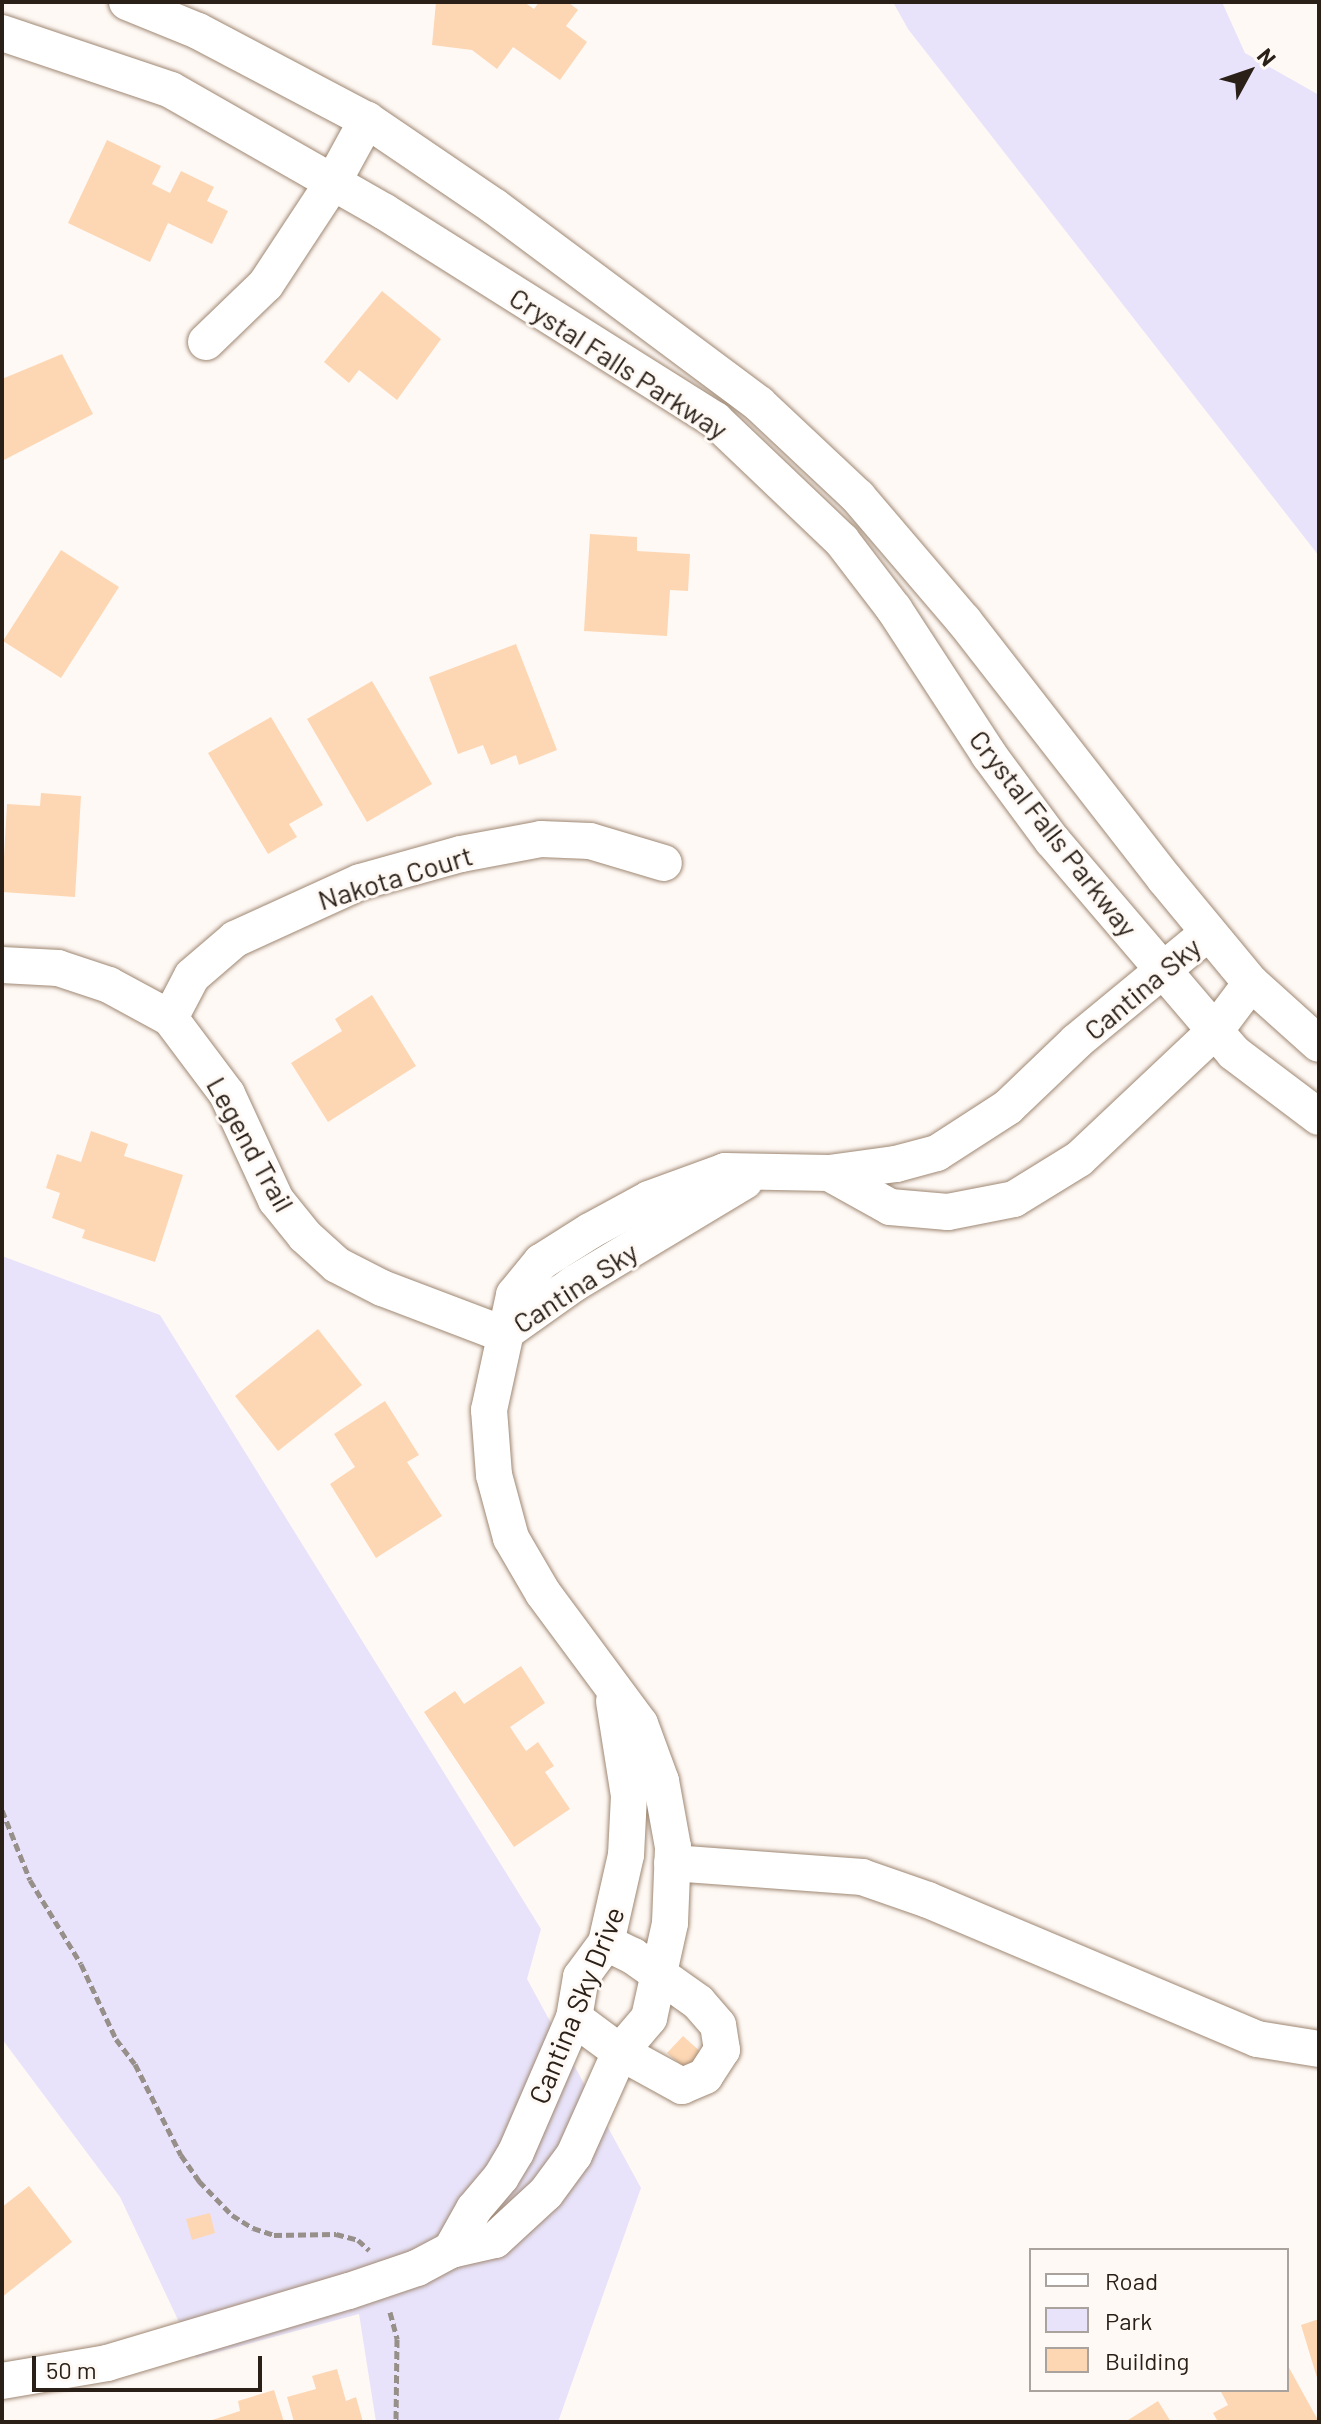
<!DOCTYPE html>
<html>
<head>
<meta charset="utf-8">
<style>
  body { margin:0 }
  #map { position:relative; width:1321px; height:2424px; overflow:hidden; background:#fff9f5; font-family:Barlow,sans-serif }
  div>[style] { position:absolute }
  .green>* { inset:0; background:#e8e3fa }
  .building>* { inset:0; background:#fdd7b4 }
  .path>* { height:5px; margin-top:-2.5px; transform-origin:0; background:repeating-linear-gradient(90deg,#978f89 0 8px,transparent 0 12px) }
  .roads { filter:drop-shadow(0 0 2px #9f8873) drop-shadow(0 0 2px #9f8873) }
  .minor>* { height:36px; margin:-18px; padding:0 18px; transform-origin:18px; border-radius:18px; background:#fff }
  span { translate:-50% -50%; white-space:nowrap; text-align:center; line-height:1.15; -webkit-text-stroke:6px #fff9f5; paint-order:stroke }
  .street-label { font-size:28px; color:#2a2018 }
  .frame { position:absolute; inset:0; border:4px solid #2a2018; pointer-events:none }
  .legend { position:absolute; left:1029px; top:2248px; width:260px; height:144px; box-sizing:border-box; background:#fff9f5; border:2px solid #aaa29d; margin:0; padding:10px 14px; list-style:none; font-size:24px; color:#2a2018 }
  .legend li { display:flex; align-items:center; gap:16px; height:40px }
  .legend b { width:40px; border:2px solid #aaa29d }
  .north { position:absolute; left:1209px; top:32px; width:80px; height:80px; -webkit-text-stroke:6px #fff9f5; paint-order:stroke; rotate:50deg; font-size:22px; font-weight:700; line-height:32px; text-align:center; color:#2a2018 }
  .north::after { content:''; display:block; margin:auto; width:28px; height:36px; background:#2a2018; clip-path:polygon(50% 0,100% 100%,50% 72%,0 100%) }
  .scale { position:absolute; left:32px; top:2356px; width:230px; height:36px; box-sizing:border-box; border:4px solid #2a2018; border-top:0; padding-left:10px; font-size:24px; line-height:28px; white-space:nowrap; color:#2a2018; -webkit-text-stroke:6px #fff9f5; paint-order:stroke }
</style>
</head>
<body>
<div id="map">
  <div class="green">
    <div style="clip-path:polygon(893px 2px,1222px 2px,1245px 53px,1319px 95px,1319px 556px,908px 29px)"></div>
    <div style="clip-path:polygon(2px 1256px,160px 1315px,541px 1929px,527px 1979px,641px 2188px,558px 2422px,376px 2422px,359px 2314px,196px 2358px,120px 2197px,2px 2039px)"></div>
  </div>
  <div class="building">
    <div style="clip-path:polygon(436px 2px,524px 2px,534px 9px,539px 2px,568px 2px,578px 10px,566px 26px,587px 42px,560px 80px,513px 47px,497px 69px,472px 50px,432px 45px)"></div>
    <div style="clip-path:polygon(107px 140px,161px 166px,152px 184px,170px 193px,181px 171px,214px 187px,207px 201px,228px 211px,212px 244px,168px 223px,150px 262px,68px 223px)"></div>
    <div style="clip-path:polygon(382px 291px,441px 339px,397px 400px,359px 370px,349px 383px,324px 362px)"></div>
    <div style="clip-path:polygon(62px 354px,93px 414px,2px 461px,2px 379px)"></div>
    <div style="clip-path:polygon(590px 534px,637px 537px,637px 551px,690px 554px,688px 591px,670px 590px,667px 636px,584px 631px)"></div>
    <div style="clip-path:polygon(61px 550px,119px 587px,61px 678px,3px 641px)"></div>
    <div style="clip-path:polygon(516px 644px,557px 750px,519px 765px,516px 755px,491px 765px,483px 745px,458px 754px,429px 677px)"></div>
    <div style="clip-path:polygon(372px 681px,432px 784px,367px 822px,307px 719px)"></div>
    <div style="clip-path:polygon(271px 717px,323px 805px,289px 824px,297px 837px,268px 854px,208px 753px)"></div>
    <div style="clip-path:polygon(41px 793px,81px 796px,75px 897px,2px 892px,7px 804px,40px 806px)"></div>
    <div style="clip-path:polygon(372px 995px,416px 1066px,328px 1122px,291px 1063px,342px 1031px,335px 1019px)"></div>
    <div style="clip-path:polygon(91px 1131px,128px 1144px,124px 1156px,183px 1175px,155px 1262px,82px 1238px,85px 1230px,52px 1218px,60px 1193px,46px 1188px,57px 1154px,81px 1162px)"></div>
    <div style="clip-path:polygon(318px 1329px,362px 1385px,278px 1451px,235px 1396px)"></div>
    <div style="clip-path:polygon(385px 1401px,419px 1455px,407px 1462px,442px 1516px,376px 1558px,330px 1484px,355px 1467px,334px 1434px)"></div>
    <div style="clip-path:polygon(521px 1666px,545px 1703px,510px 1727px,526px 1751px,538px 1742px,554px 1766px,545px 1772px,570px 1809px,514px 1847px,424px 1712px,455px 1691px,464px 1704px)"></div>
    <div style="clip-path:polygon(683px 2036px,703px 2054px,688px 2071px,667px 2053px)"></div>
    <div style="clip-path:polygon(29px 2186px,72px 2242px,2px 2297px,2px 2207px)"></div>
    <div style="clip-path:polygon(210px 2213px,215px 2233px,192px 2240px,186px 2219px)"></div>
    <div style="clip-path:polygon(1319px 2319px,1319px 2381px,1318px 2381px,1301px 2325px)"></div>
    <div style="clip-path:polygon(1287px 2364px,1319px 2422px,1218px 2422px,1213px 2413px,1228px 2405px,1220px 2390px,1287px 2390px)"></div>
    <div style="clip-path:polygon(337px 2369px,346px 2401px,356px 2397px,363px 2422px,294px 2422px,287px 2397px,316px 2389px,312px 2376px)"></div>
    <div style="clip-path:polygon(274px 2390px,284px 2422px,206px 2422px,240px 2411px,238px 2401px)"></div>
    <div style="clip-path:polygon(1158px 2401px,1171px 2422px,1125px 2422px)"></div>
  </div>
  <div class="path">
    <div style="left:2px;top:1810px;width:75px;rotate:68.2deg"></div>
    <div style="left:30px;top:1880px;width:98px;rotate:58.7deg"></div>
    <div style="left:81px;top:1964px;width:83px;rotate:65deg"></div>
    <div style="left:116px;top:2039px;width:31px;rotate:53deg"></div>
    <div style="left:135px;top:2064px;width:102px;rotate:63.2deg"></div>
    <div style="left:181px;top:2155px;width:32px;rotate:55deg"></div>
    <div style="left:199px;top:2181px;width:47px;rotate:45.9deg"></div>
    <div style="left:232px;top:2215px;width:25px;rotate:32deg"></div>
    <div style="left:253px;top:2228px;width:22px;rotate:18deg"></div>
    <div style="left:274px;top:2235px;width:62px;rotate:-0.9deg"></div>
    <div style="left:336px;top:2234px;width:23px;rotate:15deg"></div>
    <div style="left:358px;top:2240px;width:15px;rotate:42deg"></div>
    <div style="left:390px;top:2312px;width:28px;rotate:75deg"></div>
    <div style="left:397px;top:2339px;width:83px;rotate:90.7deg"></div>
  </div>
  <div class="roads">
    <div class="minor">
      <div style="left:127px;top:2px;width:77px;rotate:22.2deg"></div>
      <div style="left:198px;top:31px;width:191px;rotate:27.8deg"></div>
      <div style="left:367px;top:120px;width:155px;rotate:34.2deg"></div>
      <div style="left:495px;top:207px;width:329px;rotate:36.7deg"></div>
      <div style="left:759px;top:404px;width:136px;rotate:43.2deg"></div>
      <div style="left:858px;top:497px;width:163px;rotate:49.5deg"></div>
      <div style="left:964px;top:621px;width:326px;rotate:52.1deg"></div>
      <div style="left:1164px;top:878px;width:136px;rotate:50.4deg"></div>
      <div style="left:1251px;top:983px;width:91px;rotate:41.9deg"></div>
      <div style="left:2px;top:33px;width:178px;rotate:18.6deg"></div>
      <div style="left:171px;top:90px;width:246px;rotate:29.7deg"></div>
      <div style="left:385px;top:212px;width:390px;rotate:32.2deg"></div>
      <div style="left:715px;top:420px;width:175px;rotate:43.6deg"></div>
      <div style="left:842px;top:541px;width:86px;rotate:52.6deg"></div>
      <div style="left:894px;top:609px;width:174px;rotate:56.9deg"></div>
      <div style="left:989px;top:755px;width:106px;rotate:53.5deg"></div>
      <div style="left:1052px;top:840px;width:251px;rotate:49.5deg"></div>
      <div style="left:1215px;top:1031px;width:29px;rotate:49deg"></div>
      <div style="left:1234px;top:1053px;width:106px;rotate:37deg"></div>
      <div style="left:206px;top:342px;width:83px;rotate:-44deg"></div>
      <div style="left:266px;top:284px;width:122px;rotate:-56.7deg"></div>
      <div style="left:333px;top:182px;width:71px;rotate:-61.3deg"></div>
      <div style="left:2px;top:965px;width:56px;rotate:3.1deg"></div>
      <div style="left:58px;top:968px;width:54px;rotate:18.4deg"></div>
      <div style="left:109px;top:985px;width:69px;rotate:28.4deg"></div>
      <div style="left:170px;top:1018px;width:95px;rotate:53.1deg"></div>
      <div style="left:227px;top:1094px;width:117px;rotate:65.2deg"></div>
      <div style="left:276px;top:1200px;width:46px;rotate:51.1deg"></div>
      <div style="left:305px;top:1236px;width:43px;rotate:42.2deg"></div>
      <div style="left:337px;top:1265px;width:51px;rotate:27.1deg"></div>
      <div style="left:382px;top:1288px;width:129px;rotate:20.8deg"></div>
      <div style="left:170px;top:1018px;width:47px;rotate:-62.4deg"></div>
      <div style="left:192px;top:976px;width:57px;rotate:-40.7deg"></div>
      <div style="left:235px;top:939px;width:137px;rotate:-24.5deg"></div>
      <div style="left:360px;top:882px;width:105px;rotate:-15.5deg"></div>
      <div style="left:461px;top:854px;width:81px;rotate:-10.6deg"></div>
      <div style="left:541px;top:839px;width:49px;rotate:2.3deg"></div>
      <div style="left:590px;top:841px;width:77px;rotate:16.6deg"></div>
      <div style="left:829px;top:1173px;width:70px;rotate:29.1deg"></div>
      <div style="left:890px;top:1207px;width:58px;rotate:4.9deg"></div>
      <div style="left:948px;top:1212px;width:67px;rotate:-11.1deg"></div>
      <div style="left:1014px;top:1199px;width:76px;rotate:-31.6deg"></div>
      <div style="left:1079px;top:1159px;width:187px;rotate:-43.3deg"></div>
      <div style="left:1215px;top:1031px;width:60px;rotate:-53.1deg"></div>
      <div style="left:503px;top:1334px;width:88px;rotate:-35.3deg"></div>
      <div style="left:575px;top:1283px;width:198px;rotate:-31deg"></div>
      <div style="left:672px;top:1863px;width:191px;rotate:4.2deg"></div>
      <div style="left:862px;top:1877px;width:70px;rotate:19.2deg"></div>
      <div style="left:928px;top:1900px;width:357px;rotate:22.9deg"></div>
      <div style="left:1257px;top:2039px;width:63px;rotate:9.2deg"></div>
      <div style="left:574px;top:2018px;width:57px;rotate:36.5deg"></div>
      <div style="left:620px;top:2052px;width:71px;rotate:28.7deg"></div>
      <div style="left:682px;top:2086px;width:25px;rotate:-23deg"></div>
      <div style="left:705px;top:2076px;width:31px;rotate:-57deg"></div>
      <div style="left:722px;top:2050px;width:25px;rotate:-99deg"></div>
      <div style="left:718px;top:2025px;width:30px;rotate:-131deg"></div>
      <div style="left:698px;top:2002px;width:80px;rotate:-144.7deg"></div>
      <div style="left:633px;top:1956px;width:30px;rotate:-154deg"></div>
      <div style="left:451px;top:2250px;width:47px;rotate:-60.7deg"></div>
      <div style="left:474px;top:2209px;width:42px;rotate:-49.8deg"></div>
      <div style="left:501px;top:2177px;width:29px;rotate:-59deg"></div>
      <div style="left:516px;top:2152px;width:146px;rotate:-66.6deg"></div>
      <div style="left:574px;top:2018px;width:42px;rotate:-80.3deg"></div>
      <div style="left:581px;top:1977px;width:42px;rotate:-53.7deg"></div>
      <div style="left:606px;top:1943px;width:90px;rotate:-77.2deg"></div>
      <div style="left:626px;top:1855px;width:59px;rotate:-87.1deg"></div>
      <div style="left:629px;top:1796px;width:96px;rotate:-99deg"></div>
      <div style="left:2px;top:2381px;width:107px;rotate:-9.7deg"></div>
      <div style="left:107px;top:2363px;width:252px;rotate:-16.6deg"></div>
      <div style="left:349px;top:2291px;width:72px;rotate:-18.7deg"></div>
      <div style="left:417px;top:2268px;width:38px;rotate:-28deg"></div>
      <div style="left:451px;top:2250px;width:45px;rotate:-12.8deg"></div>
      <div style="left:495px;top:2240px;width:69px;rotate:-42.7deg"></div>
      <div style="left:546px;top:2193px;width:47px;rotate:-53.6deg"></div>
      <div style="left:574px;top:2155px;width:113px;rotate:-65.9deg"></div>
      <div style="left:620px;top:2052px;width:45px;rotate:-49.5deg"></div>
      <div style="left:649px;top:2018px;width:97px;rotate:-77.5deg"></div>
      <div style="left:670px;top:1923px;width:76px;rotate:-87.7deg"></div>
      <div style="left:673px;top:1847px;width:67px;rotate:-100.3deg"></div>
      <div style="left:661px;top:1781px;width:61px;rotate:-110.2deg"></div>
      <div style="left:640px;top:1724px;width:163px;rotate:-126.5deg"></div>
      <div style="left:543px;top:1593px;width:64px;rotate:-120.2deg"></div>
      <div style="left:511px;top:1538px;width:65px;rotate:-105.1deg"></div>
      <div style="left:494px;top:1475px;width:65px;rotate:-94.4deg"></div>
      <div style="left:489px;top:1410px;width:118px;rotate:-77.7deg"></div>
      <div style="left:514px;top:1295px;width:43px;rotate:-50.7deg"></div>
      <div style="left:541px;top:1262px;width:58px;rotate:-32.3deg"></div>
      <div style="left:590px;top:1231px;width:67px;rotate:-28.5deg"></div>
      <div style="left:649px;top:1199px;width:81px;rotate:-20.2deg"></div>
      <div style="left:725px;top:1171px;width:104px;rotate:1.1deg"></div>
      <div style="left:829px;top:1173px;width:68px;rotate:-7.7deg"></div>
      <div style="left:896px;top:1164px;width:42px;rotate:-15deg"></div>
      <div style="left:937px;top:1153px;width:85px;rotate:-32.9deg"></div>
      <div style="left:1008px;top:1107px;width:95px;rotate:-43.7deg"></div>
      <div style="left:1077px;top:1041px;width:170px;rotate:-39.5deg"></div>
    </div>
  </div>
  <div class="street-label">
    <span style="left:619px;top:363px;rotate:33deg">Crystal Falls Parkway</span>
    <span style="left:1054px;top:833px;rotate:52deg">Crystal Falls Parkway</span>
    <span style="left:395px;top:877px;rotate:-17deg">Nakota Court</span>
    <span style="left:1142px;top:988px;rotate:-40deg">Cantina Sky</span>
    <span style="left:251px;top:1144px;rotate:61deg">Legend Trail</span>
    <span style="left:575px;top:1287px;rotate:-33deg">Cantina Sky</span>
    <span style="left:576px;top:2005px;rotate:-68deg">Cantina Sky Drive</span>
  </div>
  <div class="frame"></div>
  <ul class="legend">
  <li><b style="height:10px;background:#fff"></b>Road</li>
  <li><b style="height:22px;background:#e8e3fa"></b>Park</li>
  <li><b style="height:22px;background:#fdd7b4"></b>Building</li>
  </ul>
  <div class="north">N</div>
  <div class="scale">50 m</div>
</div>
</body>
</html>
